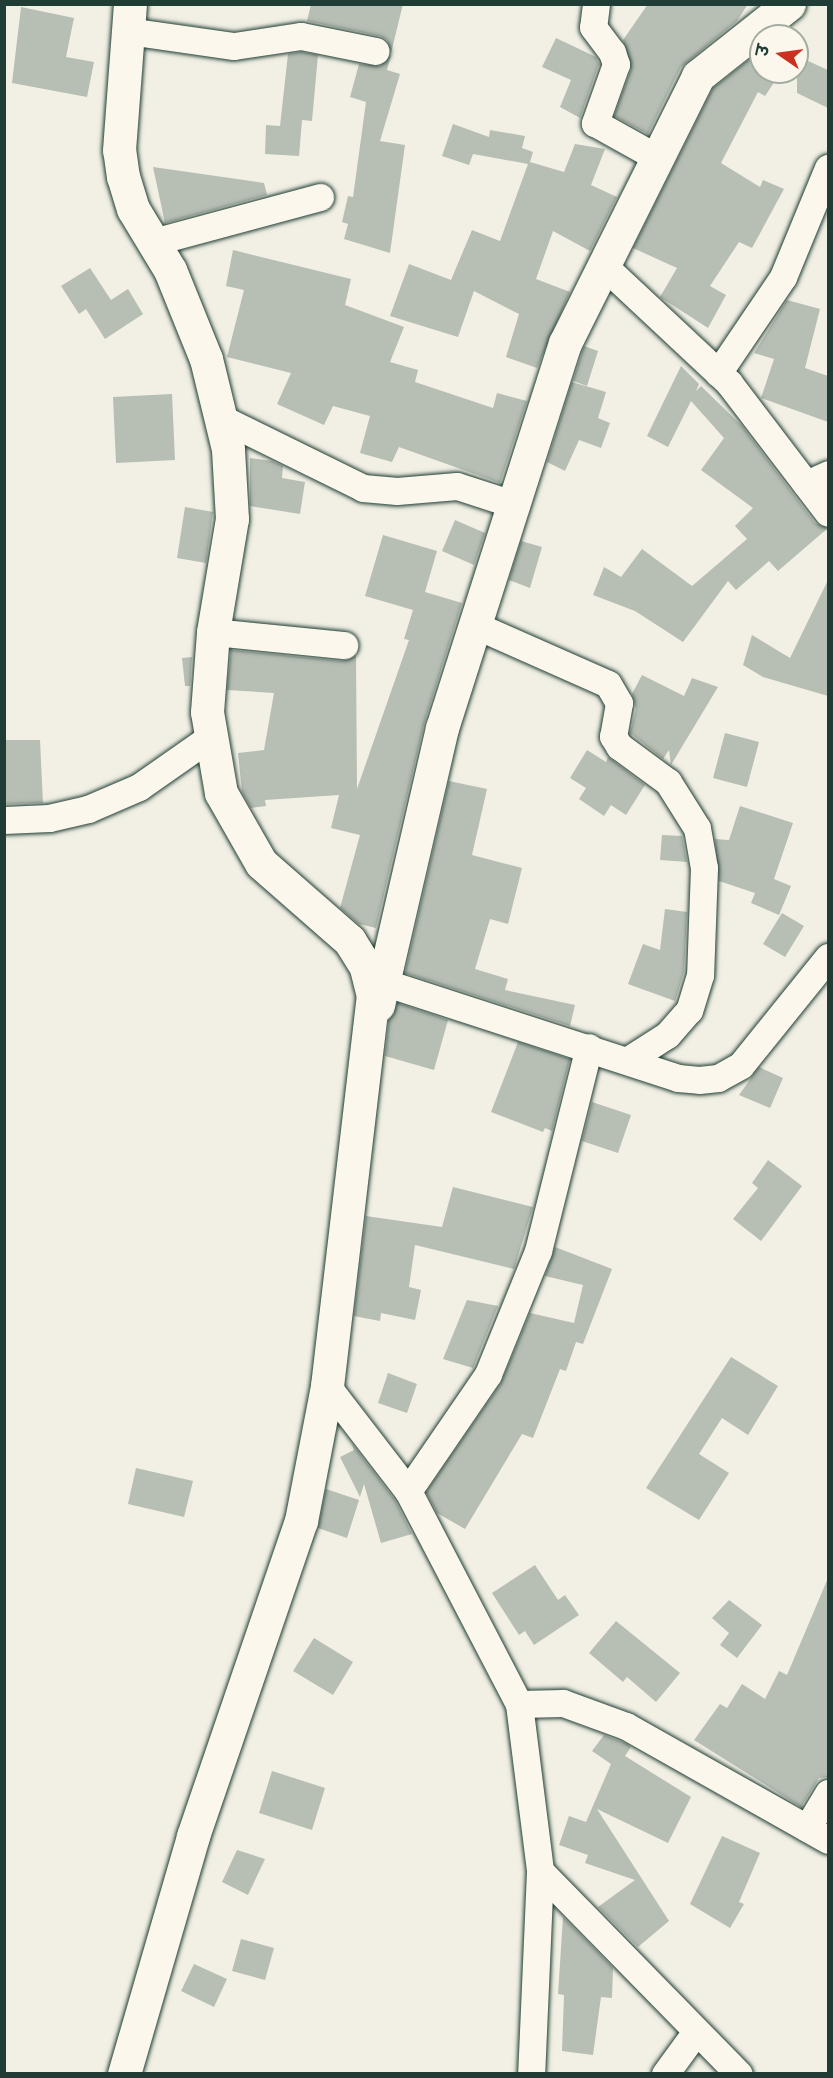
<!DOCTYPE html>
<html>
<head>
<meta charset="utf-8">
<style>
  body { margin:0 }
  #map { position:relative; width:833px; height:2078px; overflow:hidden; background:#f2f0e5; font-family:"Shantell Sans","Playpen Sans Deva",sans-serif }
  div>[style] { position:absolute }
  .building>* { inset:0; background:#b7beb3 }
  .roads { filter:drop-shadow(0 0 2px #1f3d34) drop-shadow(0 0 2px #1f3d34) }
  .minor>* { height:27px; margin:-13.5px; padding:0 13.5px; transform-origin:13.5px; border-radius:13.5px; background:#fbf7ec }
  .tertiary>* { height:33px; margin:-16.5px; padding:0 16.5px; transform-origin:16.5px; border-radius:16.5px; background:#fbf7ec }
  span { translate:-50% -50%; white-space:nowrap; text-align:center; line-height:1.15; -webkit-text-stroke:4.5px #fbf7ec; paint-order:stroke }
  .frame { position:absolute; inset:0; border:6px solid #1f3d34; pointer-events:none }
  .north { position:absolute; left:749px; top:24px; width:60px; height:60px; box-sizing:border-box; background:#fbf7ec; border:2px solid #a3ada2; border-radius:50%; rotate:283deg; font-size:16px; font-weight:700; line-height:24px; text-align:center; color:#1f3d34 }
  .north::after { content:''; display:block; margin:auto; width:21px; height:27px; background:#c8321e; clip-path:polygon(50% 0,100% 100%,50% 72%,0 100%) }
</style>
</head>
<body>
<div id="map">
  <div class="building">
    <div style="clip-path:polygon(311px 4px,403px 4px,391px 53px,387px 40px,380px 36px,307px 21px)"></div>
    <div style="clip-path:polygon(648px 4px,748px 4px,737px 21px,681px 67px,648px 134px,614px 116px,631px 69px,623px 40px)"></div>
    <div style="clip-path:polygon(21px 7px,74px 18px,66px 57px,94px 62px,87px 97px,12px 83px)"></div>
    <div style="clip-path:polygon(556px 38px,596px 57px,599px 64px,580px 118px,560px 107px,571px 80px,542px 67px)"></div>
    <div style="clip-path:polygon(301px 52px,318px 55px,312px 121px,302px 120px,299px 156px,265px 154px,266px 125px,280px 126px,288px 54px)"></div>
    <div style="clip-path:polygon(391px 55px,387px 70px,400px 74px,380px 141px,405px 145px,390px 253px,344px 239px,348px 224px,342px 222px,348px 196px,353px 197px,366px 102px,350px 97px,359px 64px,380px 66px)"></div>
    <div style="clip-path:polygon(755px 55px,761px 59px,761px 72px,781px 72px,765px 96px,758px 92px,721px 163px,760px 187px,763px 180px,784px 189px,752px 248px,739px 242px,710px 286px,726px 295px,708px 328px,660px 297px,677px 268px,633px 248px,713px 88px)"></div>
    <div style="clip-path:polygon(797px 56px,828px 70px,828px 108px,797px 93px)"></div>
    <div style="clip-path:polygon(453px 124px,489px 137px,490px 130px,525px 136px,522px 148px,533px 152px,530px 162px,564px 172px,575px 144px,605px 149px,591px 185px,617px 197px,590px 251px,553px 231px,536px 279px,570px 292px,537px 368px,506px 357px,519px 314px,474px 291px,458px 337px,390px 316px,409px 264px,451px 280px,472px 230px,500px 241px,528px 164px,473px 154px,469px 165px,442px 156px)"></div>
    <div style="clip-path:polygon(153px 167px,264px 183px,267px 195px,165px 223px)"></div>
    <div style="clip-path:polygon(233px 250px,351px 279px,345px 305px,404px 327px,390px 362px,418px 370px,415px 382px,493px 408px,497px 393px,527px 401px,500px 483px,399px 447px,392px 462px,360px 453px,370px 416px,333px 406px,324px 425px,277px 404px,291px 373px,227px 357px,244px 290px,226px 286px)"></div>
    <div style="clip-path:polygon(90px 268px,111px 300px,128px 289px,143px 314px,105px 339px,86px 309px,79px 314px,61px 286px)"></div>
    <div style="clip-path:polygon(787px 300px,820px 309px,805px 368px,828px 376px,828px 422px,761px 398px,774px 359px,754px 353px)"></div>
    <div style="clip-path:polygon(584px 346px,598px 351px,587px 386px,573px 381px)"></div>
    <div style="clip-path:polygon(681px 366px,699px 384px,696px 391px,701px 386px,742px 426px,815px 523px,828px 528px,778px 571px,769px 561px,736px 590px,728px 581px,683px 642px,635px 611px,593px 595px,604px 567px,621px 577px,642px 549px,692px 586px,747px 539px,735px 526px,753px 508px,701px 470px,724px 438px,691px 401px,668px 447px,647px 436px)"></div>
    <div style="clip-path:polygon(572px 382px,606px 392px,598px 418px,610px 423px,601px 448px,579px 440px,565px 471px,547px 462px)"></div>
    <div style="clip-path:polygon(172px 394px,175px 460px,116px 463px,113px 397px)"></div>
    <div style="clip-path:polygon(250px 458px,272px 461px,283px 466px,282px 478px,305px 482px,300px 514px,250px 506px)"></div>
    <div style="clip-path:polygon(185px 507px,213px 512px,206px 563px,177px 558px)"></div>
    <div style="clip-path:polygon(455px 520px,485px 533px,474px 565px,442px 551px)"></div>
    <div style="clip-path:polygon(383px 535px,437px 551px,425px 592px,462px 603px,424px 724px,376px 928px,359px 924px,340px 908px,360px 835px,331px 828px,339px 795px,265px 800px,266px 806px,251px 808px,242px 792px,238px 753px,264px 750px,274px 693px,227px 690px,231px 650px,342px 661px,356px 655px,357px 789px,409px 640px,404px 639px,413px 610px,365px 596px)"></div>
    <div style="clip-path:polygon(521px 541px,542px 547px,530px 588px,509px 580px)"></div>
    <div style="clip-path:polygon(828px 580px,828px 696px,763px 677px,743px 665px,752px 635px,790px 658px)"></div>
    <div style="clip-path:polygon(192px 657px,190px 686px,185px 686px,182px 658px)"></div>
    <div style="clip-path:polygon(642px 675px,684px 696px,692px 678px,718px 687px,671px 765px,669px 750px,663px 759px,630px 733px,636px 709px,632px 694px)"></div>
    <div style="clip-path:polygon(725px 733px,759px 742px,747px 787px,713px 778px)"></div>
    <div style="clip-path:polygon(4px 740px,40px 740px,43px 803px,4px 804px)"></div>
    <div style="clip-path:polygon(587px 750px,606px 762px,608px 757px,645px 785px,626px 815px,611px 805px,604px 816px,579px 799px,586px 788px,570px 778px)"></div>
    <div style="clip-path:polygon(449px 781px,487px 789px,472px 855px,522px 868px,508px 924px,490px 919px,475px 969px,508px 979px,505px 990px,575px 1005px,570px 1026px,405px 973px)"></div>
    <div style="clip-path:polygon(740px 806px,793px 823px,774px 879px,791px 886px,779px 915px,751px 903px,755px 893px,719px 881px,715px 839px,729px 840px)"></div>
    <div style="clip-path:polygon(662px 835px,682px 836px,687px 862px,660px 860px)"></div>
    <div style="clip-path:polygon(665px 909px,687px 912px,684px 972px,675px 1001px,628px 984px,643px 944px,660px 950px)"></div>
    <div style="clip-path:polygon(782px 913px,804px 926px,785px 957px,763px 944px)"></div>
    <div style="clip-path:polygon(398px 1003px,448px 1020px,434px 1070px,385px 1056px,389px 1020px)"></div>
    <div style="clip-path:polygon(518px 1042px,570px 1059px,552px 1131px,545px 1128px,543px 1132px,491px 1112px)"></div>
    <div style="clip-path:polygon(759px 1067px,783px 1078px,770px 1108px,739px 1095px)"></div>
    <div style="clip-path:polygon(592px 1102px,631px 1115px,618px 1153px,582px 1141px)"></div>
    <div style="clip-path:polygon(768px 1160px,802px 1186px,761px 1241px,733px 1219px,758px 1188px,752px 1183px)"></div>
    <div style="clip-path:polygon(453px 1187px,533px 1207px,514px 1269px,415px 1245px,409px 1287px,421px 1290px,415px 1320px,381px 1313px,380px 1321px,354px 1316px,366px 1216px,442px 1227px)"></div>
    <div style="clip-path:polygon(555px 1247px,612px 1269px,583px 1344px,576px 1342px,566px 1371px,560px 1369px,533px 1438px,522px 1434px,465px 1529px,437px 1513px,426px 1492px,501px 1383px,530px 1313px,574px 1323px,583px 1285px,545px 1276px)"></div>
    <div style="clip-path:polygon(467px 1300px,498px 1306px,473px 1368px,443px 1359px)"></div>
    <div style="clip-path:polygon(731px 1357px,778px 1386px,748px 1435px,722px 1418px,699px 1454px,729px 1473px,699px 1520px,646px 1488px)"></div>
    <div style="clip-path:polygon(388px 1373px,417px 1384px,407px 1413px,378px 1403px)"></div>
    <div style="clip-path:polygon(352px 1444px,395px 1500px,412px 1534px,381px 1543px,364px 1484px,360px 1497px,340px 1457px,354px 1450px)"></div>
    <div style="clip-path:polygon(136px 1468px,193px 1481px,184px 1517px,128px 1504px)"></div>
    <div style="clip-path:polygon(326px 1489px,359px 1500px,347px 1538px,318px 1528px)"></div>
    <div style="clip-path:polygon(535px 1565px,558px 1600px,565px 1595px,579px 1615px,534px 1645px,525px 1631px,519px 1635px,492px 1593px)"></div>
    <div style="clip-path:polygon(828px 1578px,828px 1777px,819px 1778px,801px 1807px,694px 1740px,720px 1704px,727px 1708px,742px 1684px,765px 1699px,779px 1671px,787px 1675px)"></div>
    <div style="clip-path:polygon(729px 1600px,762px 1625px,737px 1658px,720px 1645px,729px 1633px,712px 1618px)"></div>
    <div style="clip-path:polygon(616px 1621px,680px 1673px,656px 1702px,627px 1677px,623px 1682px,589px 1653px)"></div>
    <div style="clip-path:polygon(314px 1638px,353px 1662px,333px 1695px,293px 1671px)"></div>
    <div style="clip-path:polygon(604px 1735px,627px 1744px,631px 1747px,625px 1756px,691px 1797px,668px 1843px,597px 1809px,669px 1921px,638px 1947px,598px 1907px,635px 1880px,585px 1863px,588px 1855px,559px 1845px,569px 1816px,586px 1822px,611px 1764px,592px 1751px)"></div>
    <div style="clip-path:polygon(272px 1771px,325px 1788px,312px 1830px,259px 1813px)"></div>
    <div style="clip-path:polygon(722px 1836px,760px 1853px,739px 1902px,744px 1904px,730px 1928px,690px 1904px)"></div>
    <div style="clip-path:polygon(237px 1850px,265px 1859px,248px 1895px,222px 1882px)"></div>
    <div style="clip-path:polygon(563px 1917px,613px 1968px,612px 1998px,601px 1997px,593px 2055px,562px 2051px,564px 1995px,558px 1994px)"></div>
    <div style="clip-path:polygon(241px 1939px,274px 1948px,265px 1980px,232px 1971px)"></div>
    <div style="clip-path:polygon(194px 1964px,227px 1979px,214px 2007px,181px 1991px)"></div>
  </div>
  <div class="roads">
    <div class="minor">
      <div style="left:596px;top:4px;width:23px;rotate:97deg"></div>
      <div style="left:593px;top:27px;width:31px;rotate:53deg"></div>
      <div style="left:612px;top:52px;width:13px;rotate:72deg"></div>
      <div style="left:616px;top:64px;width:63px;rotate:109.6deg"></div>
      <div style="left:595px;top:123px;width:72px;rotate:29.1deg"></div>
      <div style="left:128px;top:31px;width:107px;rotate:8.1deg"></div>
      <div style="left:234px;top:46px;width:68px;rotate:-8.5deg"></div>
      <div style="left:301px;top:36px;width:76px;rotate:11.3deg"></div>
      <div style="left:153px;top:242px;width:173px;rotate:-15.1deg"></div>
      <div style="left:602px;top:264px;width:174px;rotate:43.1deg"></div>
      <div style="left:729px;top:383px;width:163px;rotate:52.7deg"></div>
      <div style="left:718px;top:373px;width:116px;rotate:-55.9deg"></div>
      <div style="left:783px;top:277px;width:118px;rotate:-67.6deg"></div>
      <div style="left:221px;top:418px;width:158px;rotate:26.2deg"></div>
      <div style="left:363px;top:488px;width:34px;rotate:5deg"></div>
      <div style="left:397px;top:491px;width:60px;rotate:-4.8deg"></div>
      <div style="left:457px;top:486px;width:62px;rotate:17.9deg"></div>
      <div style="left:806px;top:484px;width:24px;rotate:-24deg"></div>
      <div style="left:477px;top:626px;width:143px;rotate:23.9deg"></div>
      <div style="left:608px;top:684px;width:22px;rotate:60deg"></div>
      <div style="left:619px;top:703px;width:34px;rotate:100deg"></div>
      <div style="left:613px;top:736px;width:12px;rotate:59deg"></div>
      <div style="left:619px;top:746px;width:61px;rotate:36.3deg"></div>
      <div style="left:668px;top:782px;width:54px;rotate:57.8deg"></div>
      <div style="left:697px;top:828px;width:41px;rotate:80.1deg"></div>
      <div style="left:704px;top:868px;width:107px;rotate:92.1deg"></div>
      <div style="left:700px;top:975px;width:37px;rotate:107deg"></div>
      <div style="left:689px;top:1010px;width:33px;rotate:131deg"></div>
      <div style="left:667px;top:1035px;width:46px;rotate:147.3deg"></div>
      <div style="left:213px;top:632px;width:132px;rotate:5.7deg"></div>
      <div style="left:4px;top:820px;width:45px;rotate:-2.5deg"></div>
      <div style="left:49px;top:818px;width:40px;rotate:-13deg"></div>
      <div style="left:88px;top:809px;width:56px;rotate:-23.3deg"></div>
      <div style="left:139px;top:787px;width:85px;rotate:-35deg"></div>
      <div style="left:383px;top:982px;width:310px;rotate:18deg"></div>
      <div style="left:678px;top:1078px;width:21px;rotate:5deg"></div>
      <div style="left:699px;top:1080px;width:19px;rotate:-6deg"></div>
      <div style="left:718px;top:1078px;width:26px;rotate:-29deg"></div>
      <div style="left:741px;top:1065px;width:139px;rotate:-51.1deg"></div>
      <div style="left:327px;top:1386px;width:133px;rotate:52.4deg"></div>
      <div style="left:408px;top:1491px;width:240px;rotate:62.5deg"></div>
      <div style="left:519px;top:1704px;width:168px;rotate:82.8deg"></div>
      <div style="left:540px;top:1871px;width:203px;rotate:92.5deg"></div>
      <div style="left:408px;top:1491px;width:142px;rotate:-55.6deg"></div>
      <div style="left:488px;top:1374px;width:133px;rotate:-67.9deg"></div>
      <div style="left:538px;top:1251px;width:210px;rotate:-76deg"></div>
      <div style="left:519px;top:1704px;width:44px;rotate:-1.3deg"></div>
      <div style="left:563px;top:1703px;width:67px;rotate:20.1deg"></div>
      <div style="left:626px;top:1726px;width:232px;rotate:29.4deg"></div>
      <div style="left:807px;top:1828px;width:41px;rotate:-59deg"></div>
      <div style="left:540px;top:1871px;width:284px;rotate:45.6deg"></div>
      <div style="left:665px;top:2074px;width:51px;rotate:-53.8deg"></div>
    </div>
    <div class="tertiary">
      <div style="left:378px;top:1005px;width:284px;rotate:-77deg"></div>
      <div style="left:442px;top:728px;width:404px;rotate:-72.3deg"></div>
      <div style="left:565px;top:343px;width:298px;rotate:-63.5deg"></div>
      <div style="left:698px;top:76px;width:116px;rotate:-38.4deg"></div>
      <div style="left:124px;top:2074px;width:248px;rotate:-73.8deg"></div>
      <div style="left:193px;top:1836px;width:333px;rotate:-71.1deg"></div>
      <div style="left:301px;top:1521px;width:137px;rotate:-79.1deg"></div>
      <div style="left:327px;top:1386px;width:393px;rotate:-83.3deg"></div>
      <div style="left:373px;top:996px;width:30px;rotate:-104deg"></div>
      <div style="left:366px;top:967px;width:31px;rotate:-122deg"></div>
      <div style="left:350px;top:941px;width:118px;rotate:-138.8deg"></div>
      <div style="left:261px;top:863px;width:81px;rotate:-119.7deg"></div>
      <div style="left:221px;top:793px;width:82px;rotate:-99.8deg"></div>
      <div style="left:207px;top:712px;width:80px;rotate:-85.7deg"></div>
      <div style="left:213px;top:632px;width:115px;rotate:-80.5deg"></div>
      <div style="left:232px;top:519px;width:70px;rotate:-93.3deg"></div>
      <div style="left:228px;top:449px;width:93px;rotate:-103.7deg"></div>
      <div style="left:206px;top:359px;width:96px;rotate:-112deg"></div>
      <div style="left:170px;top:270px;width:71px;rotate:-121.2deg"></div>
      <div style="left:133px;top:209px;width:34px;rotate:-107deg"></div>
      <div style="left:123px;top:177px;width:27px;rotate:-98deg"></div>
      <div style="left:119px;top:150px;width:146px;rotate:-85.7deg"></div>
    </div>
  </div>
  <div class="frame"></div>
  <div class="north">उ</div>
</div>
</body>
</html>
